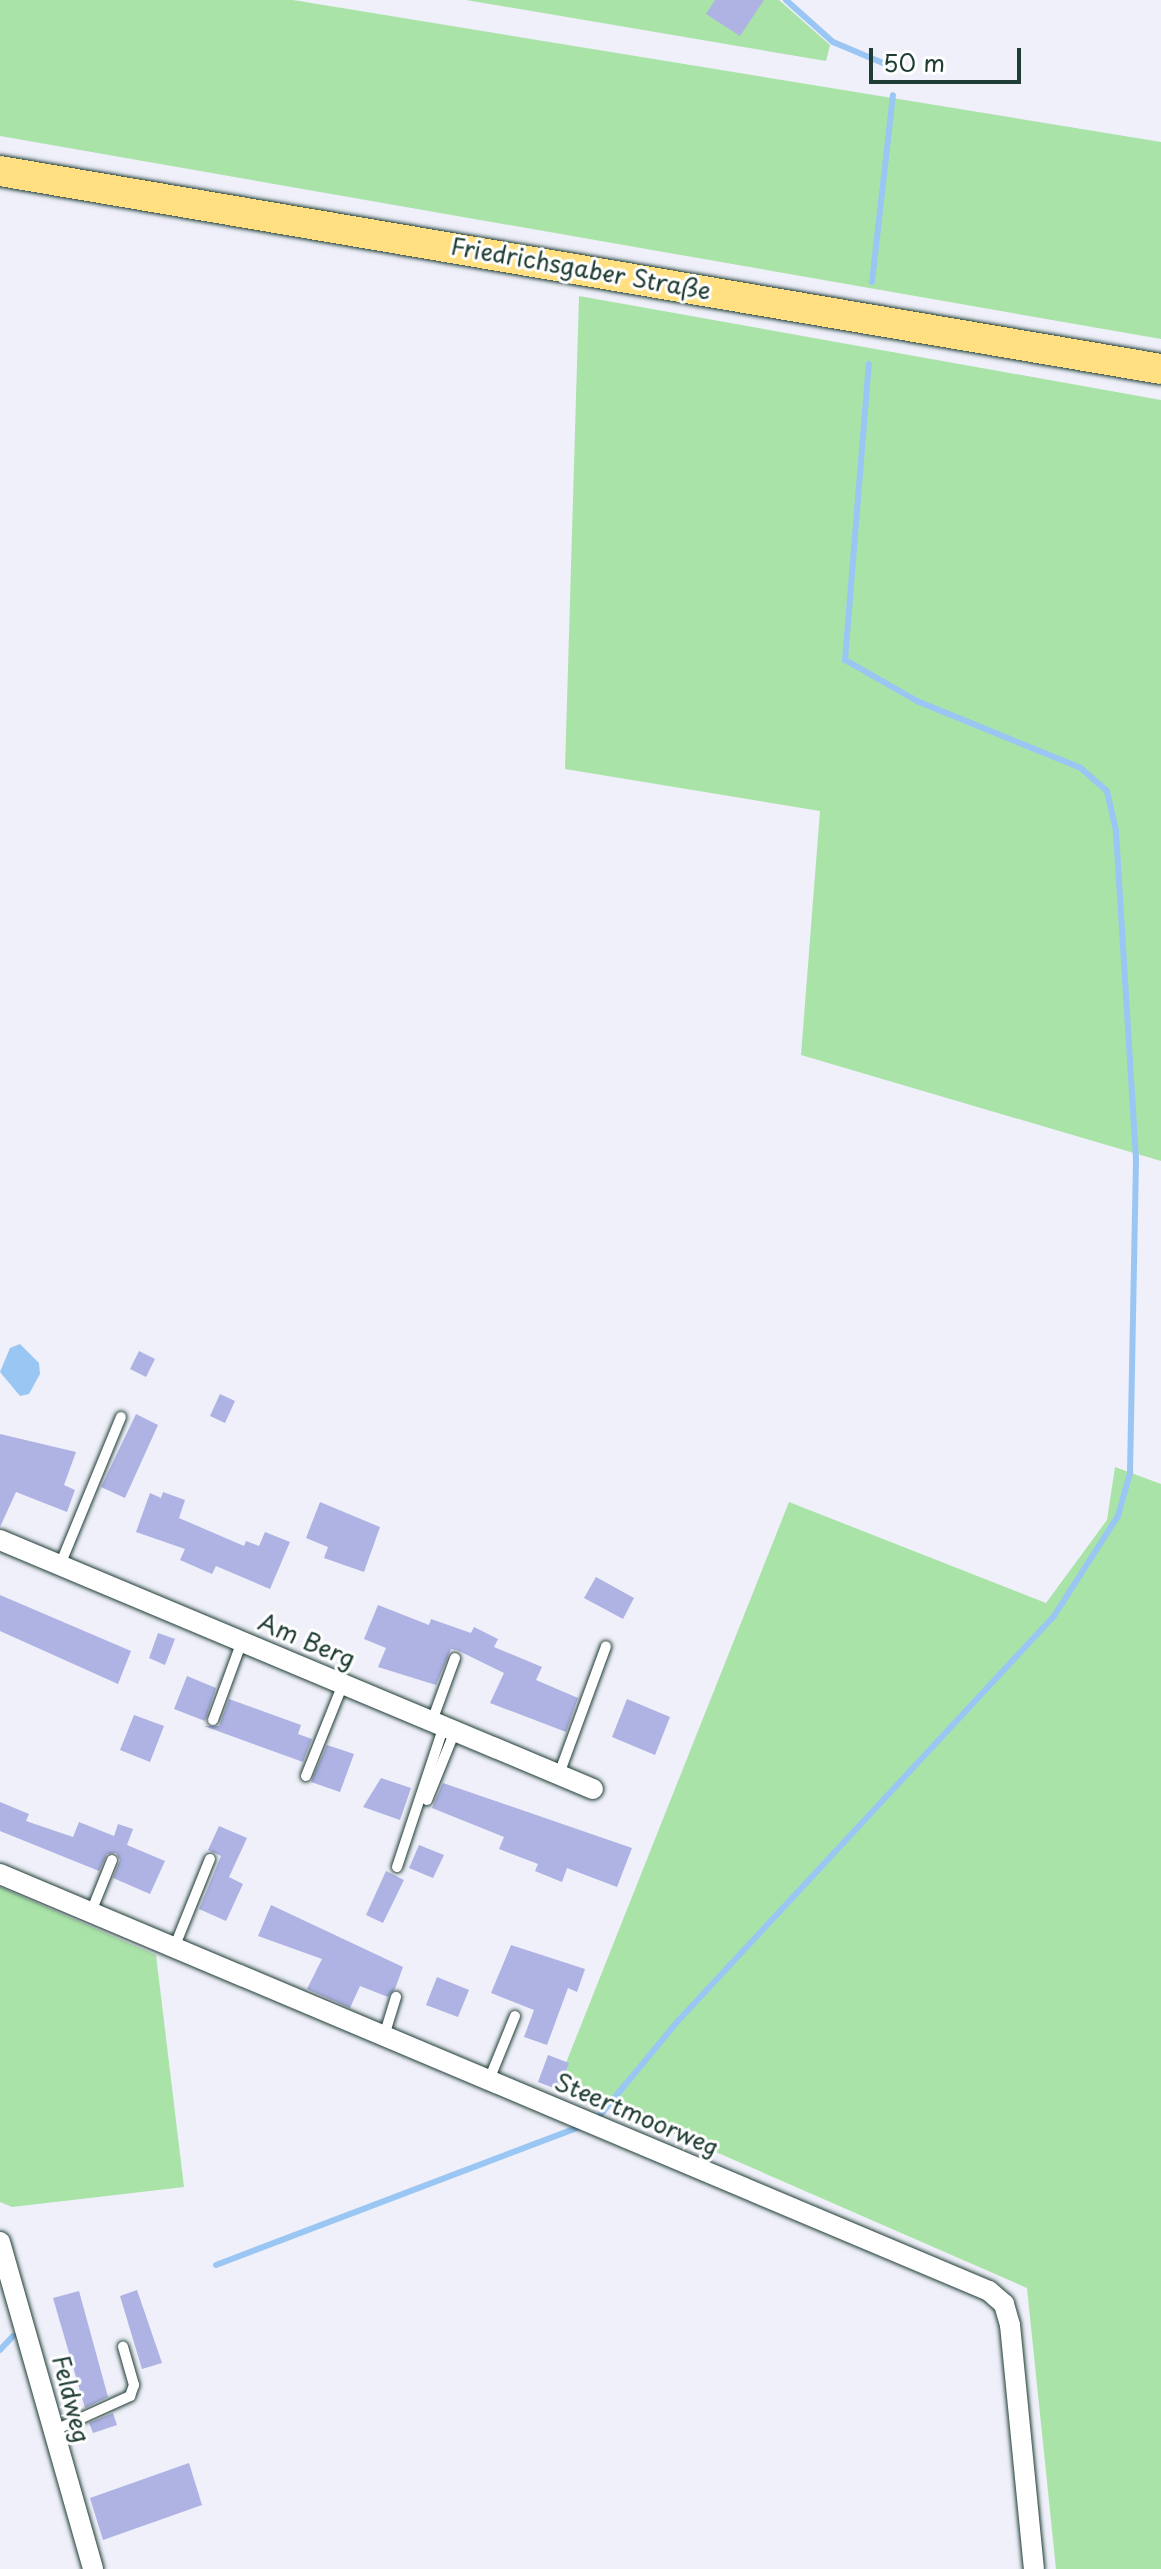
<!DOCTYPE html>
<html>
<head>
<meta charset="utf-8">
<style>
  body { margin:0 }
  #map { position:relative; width:1161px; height:2569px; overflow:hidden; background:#eff0fa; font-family:"Playpen Sans",sans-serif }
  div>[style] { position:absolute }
  .green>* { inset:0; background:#aae3a8 }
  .water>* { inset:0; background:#9ac6f3 }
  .stream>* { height:6px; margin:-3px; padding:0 3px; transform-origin:3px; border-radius:3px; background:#9ac6f3 }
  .building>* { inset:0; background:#aeb3e4 }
  .roads { filter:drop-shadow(0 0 2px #1f3d34) drop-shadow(0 0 2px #1f3d34) }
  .lane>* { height:10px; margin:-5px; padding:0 5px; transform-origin:5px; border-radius:5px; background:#fff }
  .street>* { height:20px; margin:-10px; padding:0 10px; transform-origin:10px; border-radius:10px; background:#fff }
  .primary>* { height:30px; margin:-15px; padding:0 15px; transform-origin:15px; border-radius:15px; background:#ffdf80 }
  span { translate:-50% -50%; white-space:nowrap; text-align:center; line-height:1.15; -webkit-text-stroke:6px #fff; paint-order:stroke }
  .street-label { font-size:24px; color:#1f3d34 }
  .scale { position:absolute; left:869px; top:48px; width:152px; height:36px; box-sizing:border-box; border:4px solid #1f3d34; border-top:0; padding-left:10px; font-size:24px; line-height:28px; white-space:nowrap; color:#1f3d34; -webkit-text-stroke:6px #fff; paint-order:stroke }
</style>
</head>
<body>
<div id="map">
  <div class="green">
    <div style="clip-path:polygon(0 0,293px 0,1161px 142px,1161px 339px,0 136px)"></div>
    <div style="clip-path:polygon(466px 0,779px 0,830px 45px,826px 61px)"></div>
    <div style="clip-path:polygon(579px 296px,1161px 400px,1161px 1161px,801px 1055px,820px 811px,565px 769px)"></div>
    <div style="clip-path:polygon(1115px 1467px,1161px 1484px,1161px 2569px,1056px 2569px,1027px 2288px,558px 2083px,789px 1502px,1046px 1603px,1107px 1520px)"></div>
    <div style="clip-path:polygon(0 1887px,156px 1955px,184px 2187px,12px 2207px,0 2202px)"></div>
  </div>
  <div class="water">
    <div style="clip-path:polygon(20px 1344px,39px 1363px,40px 1374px,29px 1394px,20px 1396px,0 1372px,10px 1348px)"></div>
  </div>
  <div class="stream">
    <div style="left:786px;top:0;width:63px;rotate:41.8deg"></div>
    <div style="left:833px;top:42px;width:69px;rotate:22.9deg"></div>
    <div style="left:872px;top:282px;width:188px;rotate:-83.6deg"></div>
    <div style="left:601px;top:2114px;width:121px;rotate:-50.4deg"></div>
    <div style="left:678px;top:2021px;width:553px;rotate:-47.13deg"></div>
    <div style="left:1054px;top:1616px;width:119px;rotate:-57.4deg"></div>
    <div style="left:1118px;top:1516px;width:45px;rotate:-74.4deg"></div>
    <div style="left:1130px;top:1473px;width:314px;rotate:-88.9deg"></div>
    <div style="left:1136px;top:1159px;width:329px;rotate:-93.5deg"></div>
    <div style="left:1116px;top:831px;width:41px;rotate:-102.7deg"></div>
    <div style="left:1107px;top:791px;width:35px;rotate:-139deg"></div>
    <div style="left:1081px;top:768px;width:177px;rotate:-157.8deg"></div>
    <div style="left:917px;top:701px;width:83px;rotate:-150.3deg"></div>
    <div style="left:845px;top:660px;width:297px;rotate:-85.4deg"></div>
    <div style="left:216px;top:2265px;width:389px;rotate:-20.8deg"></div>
    <div style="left:0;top:2350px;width:19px;rotate:-47deg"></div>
  </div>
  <div class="building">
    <div style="clip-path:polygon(715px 0,764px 0,740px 36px,706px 14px)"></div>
    <div style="clip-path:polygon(139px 1351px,155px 1359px,146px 1377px,130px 1369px)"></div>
    <div style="clip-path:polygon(220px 1394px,235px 1401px,225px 1423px,210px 1416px)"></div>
    <div style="clip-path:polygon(136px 1414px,158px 1425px,125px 1498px,101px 1487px)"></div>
    <div style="clip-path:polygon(0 1434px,76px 1452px,64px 1485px,75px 1490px,67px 1512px,16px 1492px,0 1527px)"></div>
    <div style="clip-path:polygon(163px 1492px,185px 1500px,179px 1518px,244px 1546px,246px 1541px,259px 1546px,265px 1532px,290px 1542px,270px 1589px,216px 1566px,212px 1574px,180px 1560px,185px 1549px,136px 1532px,150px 1493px,161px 1498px)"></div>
    <div style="clip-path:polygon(320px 1502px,380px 1527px,364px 1572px,324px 1558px,328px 1547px,306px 1538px)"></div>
    <div style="clip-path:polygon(596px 1577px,634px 1598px,623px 1619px,584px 1598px)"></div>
    <div style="clip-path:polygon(0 1595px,131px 1651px,118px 1684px,0 1631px)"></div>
    <div style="clip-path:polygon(378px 1605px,429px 1625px,431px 1619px,471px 1633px,474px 1627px,498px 1639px,494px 1647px,542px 1667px,536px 1680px,578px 1698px,566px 1732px,490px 1703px,504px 1673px,457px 1650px,451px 1649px,436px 1685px,378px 1667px,386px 1648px,364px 1639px)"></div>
    <div style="clip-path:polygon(158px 1633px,175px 1639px,165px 1665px,149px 1658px)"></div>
    <div style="clip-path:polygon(187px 1676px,216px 1688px,205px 1721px,174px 1709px)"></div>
    <div style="clip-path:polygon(229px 1699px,301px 1725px,298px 1734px,312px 1739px,303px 1762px,204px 1726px,219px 1726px)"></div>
    <div style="clip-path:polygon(627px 1699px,670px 1717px,655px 1755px,612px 1737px)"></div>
    <div style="clip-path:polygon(134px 1715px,164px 1726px,150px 1762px,120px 1750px)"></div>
    <div style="clip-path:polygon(327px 1745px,354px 1754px,340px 1792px,311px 1782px)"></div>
    <div style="clip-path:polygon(381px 1778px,411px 1788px,400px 1820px,363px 1807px)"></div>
    <div style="clip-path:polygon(443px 1783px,632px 1848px,617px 1887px,567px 1868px,562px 1882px,535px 1871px,538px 1864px,499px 1849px,504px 1837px,432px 1808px)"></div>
    <div style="clip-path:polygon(0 1802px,29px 1814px,26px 1821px,73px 1837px,79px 1822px,114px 1836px,118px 1824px,133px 1829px,127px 1845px,165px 1861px,150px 1894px,113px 1878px,120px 1860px,116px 1853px,107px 1854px,99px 1871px,0 1831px)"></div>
    <div style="clip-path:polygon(219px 1826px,247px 1838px,229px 1877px,243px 1884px,226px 1921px,199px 1909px,221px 1856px,208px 1850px)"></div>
    <div style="clip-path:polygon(419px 1845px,444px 1855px,433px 1878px,409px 1868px)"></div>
    <div style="clip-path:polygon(386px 1871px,404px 1880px,383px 1923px,366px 1915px)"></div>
    <div style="clip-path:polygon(271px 1905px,403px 1967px,395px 1989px,388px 1997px,360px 1986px,350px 2008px,307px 1989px,322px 1959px,258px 1936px)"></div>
    <div style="clip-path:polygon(511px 1945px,585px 1969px,577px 1992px,568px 1988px,547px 2045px,524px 2037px,534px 2010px,491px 1993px)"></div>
    <div style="clip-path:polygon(437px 1977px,469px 1990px,458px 2017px,426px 2005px)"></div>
    <div style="clip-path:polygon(548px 2055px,569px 2063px,559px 2090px,538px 2082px)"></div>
    <div style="clip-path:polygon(137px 2290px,162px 2363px,142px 2369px,120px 2296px)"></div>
    <div style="clip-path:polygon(79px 2291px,108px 2397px,85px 2408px,53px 2298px)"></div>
    <div style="clip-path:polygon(113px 2413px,117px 2425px,93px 2433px,89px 2423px)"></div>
    <div style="clip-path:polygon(189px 2463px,202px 2505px,103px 2540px,90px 2498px)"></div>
  </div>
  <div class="roads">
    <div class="lane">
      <div style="left:60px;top:1565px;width:160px;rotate:-67.6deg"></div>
      <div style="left:213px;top:1720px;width:84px;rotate:-69.8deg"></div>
      <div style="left:432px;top:1721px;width:67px;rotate:-69.9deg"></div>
      <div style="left:559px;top:1774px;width:136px;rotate:-69.8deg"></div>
      <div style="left:306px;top:1776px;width:99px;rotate:-68.1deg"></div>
      <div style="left:427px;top:1800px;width:74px;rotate:-67.9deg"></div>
      <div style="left:397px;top:1867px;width:149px;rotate:-71.6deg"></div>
      <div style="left:91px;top:1912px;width:56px;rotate:-68deg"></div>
      <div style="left:174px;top:1948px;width:96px;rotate:-68deg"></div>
      <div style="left:384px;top:2036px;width:41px;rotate:-72.9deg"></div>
      <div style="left:489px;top:2080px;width:69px;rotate:-67.9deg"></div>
      <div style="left:53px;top:2431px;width:85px;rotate:-24.4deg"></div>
      <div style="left:130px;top:2396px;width:12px;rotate:-70deg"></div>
      <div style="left:134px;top:2385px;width:40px;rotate:-106deg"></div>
    </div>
    <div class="street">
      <div style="left:0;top:1540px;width:643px;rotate:22.78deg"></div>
      <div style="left:0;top:1874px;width:1073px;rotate:22.86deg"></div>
      <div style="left:989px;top:2291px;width:20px;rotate:41deg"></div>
      <div style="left:1004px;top:2304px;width:22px;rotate:74deg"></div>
      <div style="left:1010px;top:2325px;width:245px;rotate:84.4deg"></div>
      <div style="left:0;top:2242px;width:340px;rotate:74.1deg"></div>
    </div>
    <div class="primary">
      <div style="left:0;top:171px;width:1178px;rotate:9.68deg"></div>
    </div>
  </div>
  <div class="street-label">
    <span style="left:581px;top:268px;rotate:10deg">Friedrichsgaber Straße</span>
    <span style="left:307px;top:1640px;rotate:23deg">Am Berg</span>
    <span style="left:637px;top:2114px;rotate:23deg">Steertmoorweg</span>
    <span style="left:72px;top:2399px;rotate:76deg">Feldweg</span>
  </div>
  <div class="scale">50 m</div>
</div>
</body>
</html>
